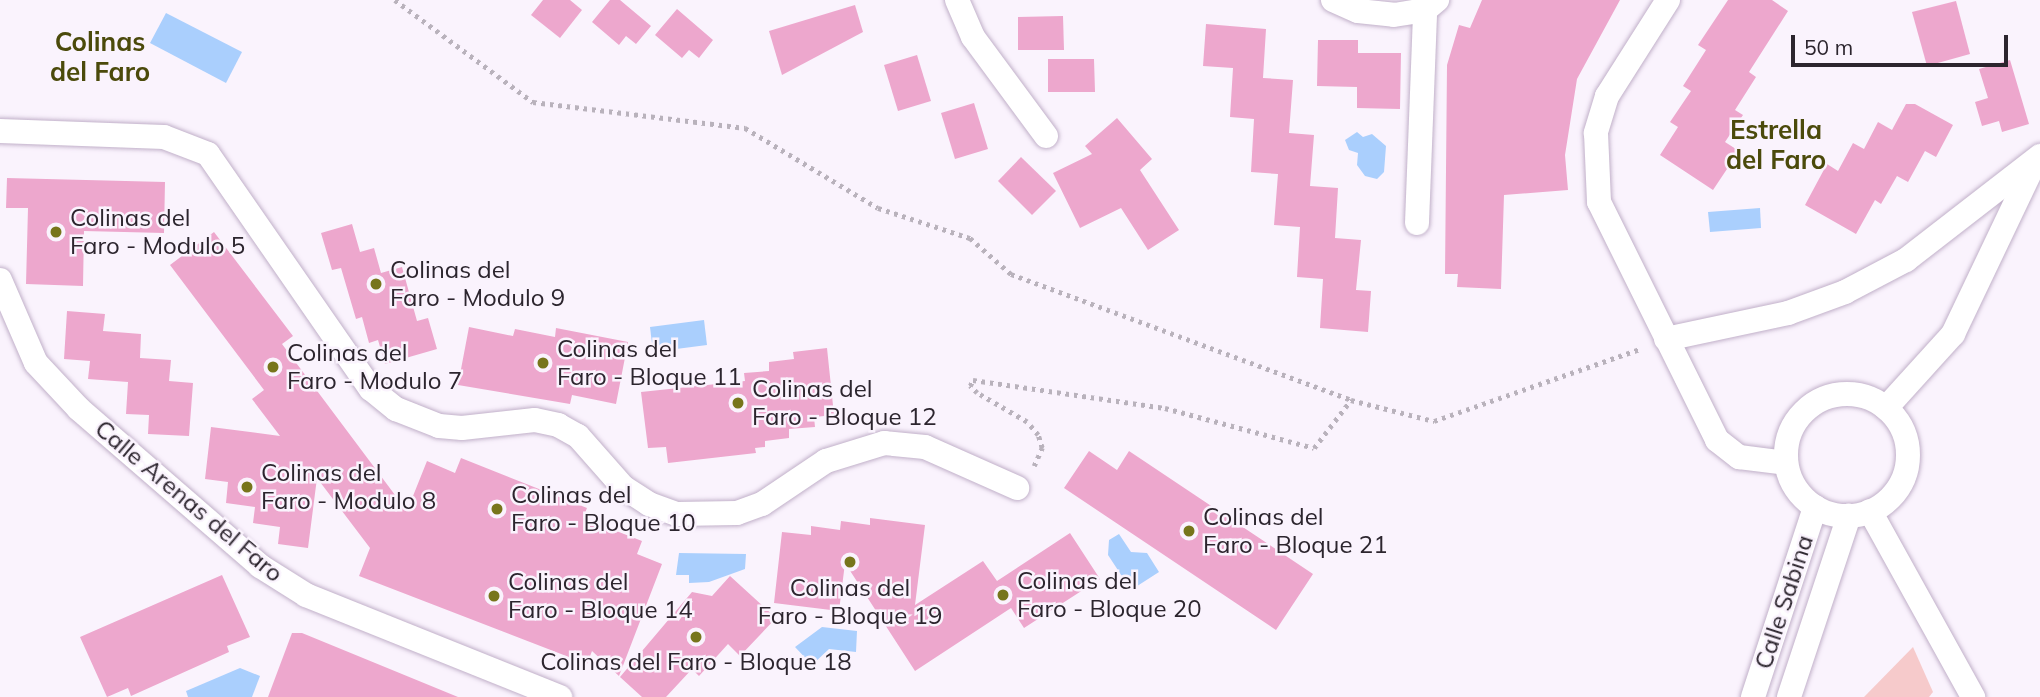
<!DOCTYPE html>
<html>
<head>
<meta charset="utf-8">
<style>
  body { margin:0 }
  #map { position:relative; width:2040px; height:697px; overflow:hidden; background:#faf3fd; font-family:Mulish,sans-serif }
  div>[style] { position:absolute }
  .green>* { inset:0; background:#f6cacb }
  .water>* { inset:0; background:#aacffd }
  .building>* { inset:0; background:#eda7cd }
  .path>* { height:4.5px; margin-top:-2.25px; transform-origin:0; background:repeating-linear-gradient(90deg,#b9b2bc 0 3.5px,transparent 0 8.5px) }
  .roads { filter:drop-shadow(0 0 2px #c1b0c9) drop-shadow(0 0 2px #c1b0c9) }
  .minor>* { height:24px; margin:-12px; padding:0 12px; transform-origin:12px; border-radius:12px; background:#fff }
  .minor>.ring { margin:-12px; padding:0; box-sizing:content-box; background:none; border:24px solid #fff; border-radius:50% }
  .dots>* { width:19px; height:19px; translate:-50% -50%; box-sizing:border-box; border:4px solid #faf3fd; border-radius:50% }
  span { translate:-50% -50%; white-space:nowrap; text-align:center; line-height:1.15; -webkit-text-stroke:5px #faf3fd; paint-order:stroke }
  .poi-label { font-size:24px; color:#2c252e }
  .left { translate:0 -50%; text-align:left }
  .street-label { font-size:24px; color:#2c252e }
  .neighbourhood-label { font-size:26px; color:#4b4a0b; font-weight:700 }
  .scale { position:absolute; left:1791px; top:35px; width:217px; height:32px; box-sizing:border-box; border:4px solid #2c252e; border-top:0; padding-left:9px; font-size:21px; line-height:24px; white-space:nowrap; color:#2c252e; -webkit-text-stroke:5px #faf3fd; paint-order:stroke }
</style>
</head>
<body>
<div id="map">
  <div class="green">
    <div style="clip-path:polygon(1913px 647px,1933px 692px,1929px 697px,1864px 697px)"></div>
  </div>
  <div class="water">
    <div style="clip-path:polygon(166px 13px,242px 52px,226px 83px,150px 43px)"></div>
    <div style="clip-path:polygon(1357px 132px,1363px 137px,1372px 134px,1386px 146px,1384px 172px,1377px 179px,1365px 176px,1357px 165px,1358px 153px,1349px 150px,1345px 140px)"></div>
    <div style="clip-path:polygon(1760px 208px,1761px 228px,1710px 232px,1708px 212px)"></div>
    <div style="clip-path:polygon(704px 320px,707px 345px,653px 352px,650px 327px)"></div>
    <div style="clip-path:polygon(1119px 534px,1131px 552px,1147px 553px,1159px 572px,1131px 590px,1108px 555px,1109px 540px)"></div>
    <div style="clip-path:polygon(679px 553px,746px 554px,745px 569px,709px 582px,689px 583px,689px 575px,676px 575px)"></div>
    <div style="clip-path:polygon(822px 627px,857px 631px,856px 652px,829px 649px,812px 665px,795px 647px)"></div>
    <div style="clip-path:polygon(240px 668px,260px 676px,252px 697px,188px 697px,186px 691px)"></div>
  </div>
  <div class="building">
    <div style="clip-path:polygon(543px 0,570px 0,582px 10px,560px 38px,531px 15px)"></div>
    <div style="clip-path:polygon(610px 0,620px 0,651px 26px,636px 44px,626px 36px,619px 45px,592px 22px)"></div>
    <div style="clip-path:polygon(1482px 0,1620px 0,1577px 79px,1565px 155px,1568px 190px,1504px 195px,1501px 289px,1457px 287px,1458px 274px,1445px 274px,1447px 65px,1459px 25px,1470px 28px)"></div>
    <div style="clip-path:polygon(1728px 0,1772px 0,1788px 11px,1749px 72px,1756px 77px,1735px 110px,1743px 115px,1725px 142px,1739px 151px,1713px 190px,1660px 155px,1678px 127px,1670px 122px,1691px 91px,1683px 86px,1706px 50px,1698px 45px)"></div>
    <div style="clip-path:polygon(1956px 1px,1970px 54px,1927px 66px,1912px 12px)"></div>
    <div style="clip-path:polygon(855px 5px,863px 32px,782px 75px,769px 31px)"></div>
    <div style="clip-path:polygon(677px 9px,713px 40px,699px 58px,689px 50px,682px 58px,655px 35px)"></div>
    <div style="clip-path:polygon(1063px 16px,1064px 50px,1018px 50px,1018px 17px)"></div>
    <div style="clip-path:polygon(1206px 24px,1266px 29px,1263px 78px,1293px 80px,1289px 133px,1314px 135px,1310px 186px,1338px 188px,1335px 238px,1361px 240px,1356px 290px,1371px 291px,1368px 332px,1320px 328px,1323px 279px,1297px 277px,1300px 227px,1274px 225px,1278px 174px,1251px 172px,1254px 119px,1230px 117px,1233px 68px,1203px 66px)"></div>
    <div style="clip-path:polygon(1318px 40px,1358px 40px,1358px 53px,1401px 53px,1400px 109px,1357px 108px,1357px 87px,1317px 86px)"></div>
    <div style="clip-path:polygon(917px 55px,931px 101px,898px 111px,884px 65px)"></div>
    <div style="clip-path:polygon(1048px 59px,1094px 59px,1095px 92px,1048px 92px)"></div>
    <div style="clip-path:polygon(2010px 60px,2029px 124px,2002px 132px,1999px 121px,1982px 126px,1975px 102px,1988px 98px,1979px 69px)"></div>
    <div style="clip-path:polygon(974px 103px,988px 149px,955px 159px,941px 113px)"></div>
    <div style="clip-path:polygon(1906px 104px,1915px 104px,1953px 125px,1936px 157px,1925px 151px,1908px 182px,1897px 176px,1881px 204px,1875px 200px,1856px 234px,1805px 205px,1827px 164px,1838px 171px,1853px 143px,1864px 149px,1878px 122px,1892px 130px)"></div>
    <div style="clip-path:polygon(1117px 118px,1152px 159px,1140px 170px,1179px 230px,1148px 250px,1121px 208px,1080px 228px,1053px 173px,1092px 154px,1085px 146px)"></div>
    <div style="clip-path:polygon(1021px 157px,1056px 191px,1032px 215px,998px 181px)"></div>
    <div style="clip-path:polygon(7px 178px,165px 182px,164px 233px,84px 231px,83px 286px,26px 284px,28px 208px,6px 208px)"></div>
    <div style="clip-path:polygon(352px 224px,360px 252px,374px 248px,381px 273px,402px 267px,417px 321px,428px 318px,437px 349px,385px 364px,378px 340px,369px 343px,362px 317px,356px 319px,341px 268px,332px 270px,321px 233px)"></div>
    <div style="clip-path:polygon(214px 232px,293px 336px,282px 344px,407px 511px,427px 461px,455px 473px,461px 458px,587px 508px,583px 518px,642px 541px,637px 554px,662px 564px,619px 676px,592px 651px,587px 664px,359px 576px,370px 548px,317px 478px,308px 548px,278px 544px,280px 527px,253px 523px,255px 507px,226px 503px,228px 482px,205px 479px,211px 427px,280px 436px,252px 399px,264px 390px,170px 265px)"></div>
    <div style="clip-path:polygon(67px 311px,105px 314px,103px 331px,141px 334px,140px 358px,171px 360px,169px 381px,193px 383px,189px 436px,148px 434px,149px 415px,126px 414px,128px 382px,88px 379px,90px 361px,64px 359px)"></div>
    <div style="clip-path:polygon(469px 327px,513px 336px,515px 329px,555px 337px,556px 328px,628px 342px,616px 404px,572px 395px,570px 404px,458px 385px)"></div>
    <div style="clip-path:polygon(827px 348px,834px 415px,814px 417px,815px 427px,789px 429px,789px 438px,765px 441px,765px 447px,755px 448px,756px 453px,668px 463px,666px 447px,648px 448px,641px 392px,745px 381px,744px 373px,769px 371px,769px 362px,794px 359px,793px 352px)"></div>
    <div style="clip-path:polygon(1089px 451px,1117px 470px,1129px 451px,1313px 574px,1276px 630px,1064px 488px)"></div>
    <div style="clip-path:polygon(870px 518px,925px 525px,915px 605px,983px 561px,997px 581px,1070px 533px,1100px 579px,1024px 628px,1011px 608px,915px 671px,845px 563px,839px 611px,774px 603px,782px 532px,811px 535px,811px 526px,840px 530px,841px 521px,870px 525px)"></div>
    <div style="clip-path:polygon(222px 575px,250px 637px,227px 646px,229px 652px,131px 696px,128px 688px,107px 697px,80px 637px)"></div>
    <div style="clip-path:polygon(730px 576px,776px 618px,740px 656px,728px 644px,699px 676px,692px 669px,666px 697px,642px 697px,620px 677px,692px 592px,712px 596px)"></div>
    <div style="clip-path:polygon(292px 633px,302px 633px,458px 697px,268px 697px)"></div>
  </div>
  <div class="path">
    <div style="left:395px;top:0;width:172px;rotate:36.5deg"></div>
    <div style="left:533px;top:102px;width:214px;rotate:7deg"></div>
    <div style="left:745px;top:128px;width:155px;rotate:31deg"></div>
    <div style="left:878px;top:208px;width:97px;rotate:18.1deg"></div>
    <div style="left:970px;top:238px;width:55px;rotate:41.3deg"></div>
    <div style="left:1011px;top:274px;width:363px;rotate:20.3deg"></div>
    <div style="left:1034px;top:466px;width:20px;rotate:-66deg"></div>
    <div style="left:1042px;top:448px;width:14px;rotate:-107deg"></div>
    <div style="left:1038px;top:435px;width:17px;rotate:-130deg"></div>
    <div style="left:1027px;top:422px;width:58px;rotate:-149.9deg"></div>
    <div style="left:977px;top:393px;width:10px;rotate:-135deg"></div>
    <div style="left:970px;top:386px;width:7px;rotate:-63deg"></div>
    <div style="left:973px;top:380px;width:194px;rotate:8.3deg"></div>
    <div style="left:1165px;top:408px;width:154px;rotate:15deg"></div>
    <div style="left:1314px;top:448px;width:61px;rotate:-52.4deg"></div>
    <div style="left:1351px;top:400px;width:86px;rotate:14.2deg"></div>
    <div style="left:1434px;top:421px;width:220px;rotate:-19.3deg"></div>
  </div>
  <div class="roads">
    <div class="minor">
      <div style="left:957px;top:0;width:40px;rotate:66.6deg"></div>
      <div style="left:973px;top:37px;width:123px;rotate:53.6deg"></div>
      <div style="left:1333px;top:0;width:27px;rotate:24deg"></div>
      <div style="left:1358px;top:11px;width:36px;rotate:6deg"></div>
      <div style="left:1394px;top:15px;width:31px;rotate:-9deg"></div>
      <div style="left:1425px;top:10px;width:16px;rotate:-40deg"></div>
      <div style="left:1668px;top:0;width:114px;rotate:122.4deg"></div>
      <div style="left:1607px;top:96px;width:39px;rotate:107deg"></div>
      <div style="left:1596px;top:133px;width:69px;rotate:87.5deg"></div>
      <div style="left:1599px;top:202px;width:266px;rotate:63.6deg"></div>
      <div style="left:1717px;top:440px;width:28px;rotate:38deg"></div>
      <div style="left:1739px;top:457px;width:47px;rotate:7.3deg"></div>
      <div style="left:0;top:131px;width:164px;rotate:2.1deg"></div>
      <div style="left:164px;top:137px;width:47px;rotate:21.1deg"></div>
      <div style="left:208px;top:154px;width:286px;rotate:55.3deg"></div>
      <div style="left:371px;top:389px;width:32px;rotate:39deg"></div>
      <div style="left:396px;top:409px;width:46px;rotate:21.6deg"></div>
      <div style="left:439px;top:426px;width:23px;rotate:5deg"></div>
      <div style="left:462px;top:428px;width:73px;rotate:-6.3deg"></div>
      <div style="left:535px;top:420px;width:24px;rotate:12deg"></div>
      <div style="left:558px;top:425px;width:23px;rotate:29deg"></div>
      <div style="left:578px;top:436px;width:68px;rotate:48.6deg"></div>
      <div style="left:623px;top:487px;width:31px;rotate:33deg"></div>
      <div style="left:649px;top:504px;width:30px;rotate:20deg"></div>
      <div style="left:677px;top:514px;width:60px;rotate:-1deg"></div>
      <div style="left:737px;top:513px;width:27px;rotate:-20deg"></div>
      <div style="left:762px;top:504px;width:77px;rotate:-33.9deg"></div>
      <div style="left:826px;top:461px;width:61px;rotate:-17.2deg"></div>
      <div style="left:884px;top:443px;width:41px;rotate:5.6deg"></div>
      <div style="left:925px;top:447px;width:101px;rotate:24deg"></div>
      <div style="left:1417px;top:223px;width:213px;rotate:-87.8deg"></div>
      <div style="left:0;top:280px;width:90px;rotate:66.6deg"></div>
      <div style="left:36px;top:363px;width:63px;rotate:46.9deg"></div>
      <div style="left:79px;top:409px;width:240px;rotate:40.9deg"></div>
      <div style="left:260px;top:566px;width:54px;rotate:32.2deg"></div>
      <div style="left:306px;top:595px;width:274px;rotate:21.9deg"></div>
      <div style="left:1666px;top:339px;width:125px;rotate:-12deg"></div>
      <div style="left:1788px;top:313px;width:61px;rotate:-20.2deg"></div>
      <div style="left:1845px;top:292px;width:69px;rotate:-27.7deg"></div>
      <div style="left:1906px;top:260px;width:170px;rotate:-37.8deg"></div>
      <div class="ring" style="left:1786px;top:394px;width:98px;height:98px"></div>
      <div style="left:1886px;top:408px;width:100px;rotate:-47.8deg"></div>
      <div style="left:1953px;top:334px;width:186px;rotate:-64.5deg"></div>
      <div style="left:1870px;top:511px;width:213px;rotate:61deg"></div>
      <div style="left:1753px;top:697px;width:200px;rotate:-71.9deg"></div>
      <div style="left:1789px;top:697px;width:191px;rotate:-71.7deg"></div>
    </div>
  </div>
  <div class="dots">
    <div style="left:56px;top:232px;background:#77751b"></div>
    <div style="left:376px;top:284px;background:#77751b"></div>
    <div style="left:543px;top:363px;background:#77751b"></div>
    <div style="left:273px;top:367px;background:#77751b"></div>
    <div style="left:738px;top:403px;background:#77751b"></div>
    <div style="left:247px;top:487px;background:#77751b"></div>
    <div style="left:497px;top:509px;background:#77751b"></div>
    <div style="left:1189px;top:531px;background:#77751b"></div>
    <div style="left:850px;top:562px;background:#77751b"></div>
    <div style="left:1003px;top:595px;background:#77751b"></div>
    <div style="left:494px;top:596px;background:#77751b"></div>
    <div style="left:696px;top:637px;background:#77751b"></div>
  </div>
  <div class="poi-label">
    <span class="left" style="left:70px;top:232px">Colinas del<br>Faro - Modulo 5</span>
    <span class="left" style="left:390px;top:284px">Colinas del<br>Faro - Modulo 9</span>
    <span class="left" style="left:557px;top:363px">Colinas del<br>Faro - Bloque 11</span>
    <span class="left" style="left:287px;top:367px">Colinas del<br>Faro - Modulo 7</span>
    <span class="left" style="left:752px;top:403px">Colinas del<br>Faro - Bloque 12</span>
    <span class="left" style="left:261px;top:487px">Colinas del<br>Faro - Modulo 8</span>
    <span class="left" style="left:511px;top:509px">Colinas del<br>Faro - Bloque 10</span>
    <span class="left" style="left:1203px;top:531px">Colinas del<br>Faro - Bloque 21</span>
    <span class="left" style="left:1017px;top:595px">Colinas del<br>Faro - Bloque 20</span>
    <span class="left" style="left:508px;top:596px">Colinas del<br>Faro - Bloque 14</span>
    <span style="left:850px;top:602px">Colinas del<br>Faro - Bloque 19</span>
    <span style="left:696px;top:662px">Colinas del Faro - Bloque 18</span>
  </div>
  <div class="street-label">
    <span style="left:189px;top:501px;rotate:40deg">Calle Arenas del Faro</span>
    <span style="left:1784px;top:602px;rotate:-72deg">Calle Sabina</span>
  </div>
  <div class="neighbourhood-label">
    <span style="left:100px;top:57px">Colinas<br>del Faro</span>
    <span style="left:1776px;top:145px">Estrella<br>del Faro</span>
  </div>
  <div class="scale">50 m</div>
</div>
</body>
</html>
